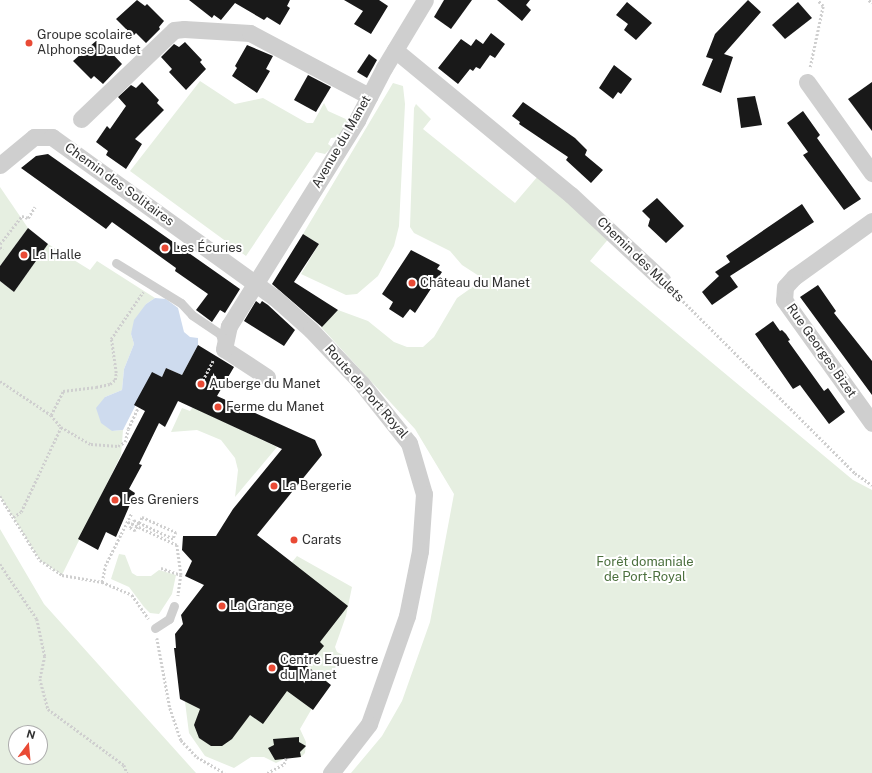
<!DOCTYPE html>
<html>
<head>
<meta charset="utf-8">
<style>
  body { margin:0 }
  #map { position:relative; width:872px; height:773px; overflow:hidden; background:#fff; font-family:"Public Sans",sans-serif }
  div>[style] { position:absolute }
  .green>* { inset:0; background:#e6efe1 }
  .water>* { inset:0; background:#cedbee }
  .building>* { inset:0; background:#191919 }
  .path>* { height:2.5px; margin-top:-1.25px; transform-origin:0; background:repeating-linear-gradient(90deg,#cfcfcf 0 2px,transparent 0 4px) }
  .lane>* { height:9px; margin:-4.5px; padding:0 4.5px; transform-origin:4.5px; border-radius:4.5px; background:#cfcfcf }
  .street>* { height:17px; margin:-8.5px; padding:0 8.5px; transform-origin:8.5px; border-radius:8.5px; background:#cfcfcf }
  .dots>* { width:11px; height:11px; translate:-50% -50%; box-sizing:border-box; border:2px solid #fff; border-radius:50% }
  span { translate:-50% -50%; white-space:nowrap; text-align:center; line-height:1.15; -webkit-text-stroke:4px #fff; paint-order:stroke }
  .poi-label { font-size:13px; color:#323232 }
  .left { translate:0 -50%; text-align:left }
  .street-label { font-size:13px; color:#323232 }
  .park-label { font-size:13px; color:#4c703e }
  .north { position:absolute; left:8px; top:725px; width:40px; height:40px; box-sizing:border-box; background:#fff; border:1px solid #adadad; border-radius:50%; rotate:16deg; font-size:11px; font-weight:700; line-height:16px; text-align:center; color:#323232 }
  .north::after { content:''; display:block; margin:auto; width:14px; height:18px; background:#e94a35; clip-path:polygon(50% 0,100% 100%,50% 72%,0 100%) }
</style>
</head>
<body>
<div id="map">
  <div class="green">
    <div style="clip-path:polygon(200px 81px,235px 104px,263px 98px,307px 123px,313px 123px,324px 103px,328px 111px,348px 120px,338px 137px,331px 138px,328px 144px,332px 147px,325px 154px,316px 152px,246px 256px,130px 171px)"></div>
    <div style="clip-path:polygon(393px 83px,403px 86px,405px 104px,399px 226px,394px 246px,378px 276px,357px 294px,346px 295px,301px 274px,319px 244px,303px 234px)"></div>
    <div style="clip-path:polygon(416px 104px,431px 119px,423px 129px,515px 203px,538px 176px,610px 237px,590px 261px,853px 480px,872px 490px,872px 773px,351px 773px,382px 736px,402px 701px,430px 622px,454px 494px,415px 429px,321px 327px,338px 310px,368px 321px,394px 342px,407px 347px,423px 347px,434px 337px,457px 298px,474px 286px,479px 276px,462px 265px,450px 251px,414px 233px,410px 227px,414px 108px)"></div>
    <div style="clip-path:polygon(0 187px,28px 228px,0 266px)"></div>
    <div style="clip-path:polygon(48px 244px,90px 270px,97px 261px,155px 298px,146px 304px,131px 334px,134px 344px,124px 369px,122px 390px,105px 397px,112px 431px,123px 430px,121px 455px,62px 575px,40px 560px,0 496px,0 281px,14px 292px)"></div>
    <div style="clip-path:polygon(193px 407px,277px 447px,235px 497px,238px 470px,235px 458px,221px 440px,197px 430px,171px 432px,182px 408px,190px 411px)"></div>
    <div style="clip-path:polygon(evenodd,0 529px,44px 604px,196px 773px,0 773px,0 529px,16px 733px,40px 733px,40px 757px,16px 757px,16px 733px)"></div>
    <div style="clip-path:polygon(119px 554px,125px 555px,132px 573px,137px 576px,151px 576px,159px 570px,176px 575px,172px 594px,159px 614px,150px 613px,144px 607px,129px 587px,111px 579px)"></div>
    <div style="clip-path:polygon(297px 556px,352px 587px,346px 616px,335px 647px,337px 652px,343px 655px,300px 729px,306px 742px,305px 753px,301px 757px,286px 758px,276px 763px,264px 757px,251px 757px,234px 768px,205px 756px,189px 733px,185px 702px,224px 646px)"></div>
  </div>
  <div class="water">
    <div style="clip-path:polygon(155px 298px,166px 299px,178px 308px,184px 332px,190px 337px,198px 338px,198px 345px,182px 375px,166px 368px,162px 377px,152px 373px,123px 430px,112px 431px,101px 423px,96px 408px,105px 397px,122px 390px,124px 369px,134px 344px,131px 334px,134px 320px,146px 304px)"></div>
  </div>
  <div class="building">
    <div style="clip-path:polygon(137px 0,145px 6px,147px 4px,164px 21px,159px 27px,160px 29px,146px 43px,136px 33px,133px 36px,116px 19px)"></div>
    <div style="clip-path:polygon(189px 0,290px 0,287px 6px,290px 8px,280px 25px,267px 17px,264px 20px,235px 3px,221px 20px,214px 15px,212px 18px)"></div>
    <div style="clip-path:polygon(344px 0,379px 0,388px 6px,371px 34px,354px 24px,363px 11px)"></div>
    <div style="clip-path:polygon(444px 0,472px 0,451px 29px,434px 17px)"></div>
    <div style="clip-path:polygon(497px 0,530px 0,526px 5px,531px 10px,522px 21px)"></div>
    <div style="clip-path:polygon(748px 0,761px 12px,724px 54px,733px 57px,721px 93px,702px 85px,713px 59px,706px 57px,715px 34px)"></div>
    <div style="clip-path:polygon(627px 2px,652px 23px,636px 40px,624px 30px,628px 24px,616px 15px)"></div>
    <div style="clip-path:polygon(798px 2px,812px 18px,785px 39px,772px 25px)"></div>
    <div style="clip-path:polygon(491px 33px,505px 44px,495px 58px,490px 55px,480px 69px,476px 67px,473px 71px,470px 69px,458px 84px,438px 68px,461px 39px,471px 46px,476px 39px,483px 44px)"></div>
    <div style="clip-path:polygon(96px 41px,103px 48px,105px 46px,122px 64px,103px 84px,94px 76px,91px 79px,73px 61px)"></div>
    <div style="clip-path:polygon(185px 42px,202px 60px,200px 62px,206px 69px,186px 90px,169px 72px,172px 69px,161px 57px,174px 44px,179px 47px)"></div>
    <div style="clip-path:polygon(247px 45px,273px 56px,266px 69px,270px 71px,257px 93px,232px 76px,237px 68px,235px 66px)"></div>
    <div style="clip-path:polygon(369px 54px,377px 60px,367px 78px,357px 72px)"></div>
    <div style="clip-path:polygon(614px 65px,632px 79px,621px 94px,618px 92px,613px 99px,599px 88px)"></div>
    <div style="clip-path:polygon(308px 75px,331px 87px,316px 112px,294px 100px)"></div>
    <div style="clip-path:polygon(142px 82px,159px 100px,157px 103px,164px 110px,135px 139px,142px 144px,126px 169px,106px 155px,108px 151px,96px 142px,107px 126px,110px 129px,126px 106px,118px 97px,131px 85px,136px 88px)"></div>
    <div style="clip-path:polygon(872px 82px,872px 131px,848px 99px)"></div>
    <div style="clip-path:polygon(755px 96px,762px 125px,741px 128px,737px 98px)"></div>
    <div style="clip-path:polygon(523px 102px,575px 138px,587px 150px,585px 155px,603px 170px,591px 183px,566px 160px,568px 157px,519px 124px,520px 122px,512px 116px)"></div>
    <div style="clip-path:polygon(803px 111px,820px 135px,817px 138px,861px 199px,844px 210px,803px 155px,808px 152px,787px 123px)"></div>
    <div style="clip-path:polygon(48px 154px,240px 289px,225px 313px,220px 310px,212px 322px,196px 310px,208px 294px,175px 271px,176px 268px,112px 222px,106px 229px,21px 168px,36px 156px)"></div>
    <div style="clip-path:polygon(657px 198px,684px 226px,666px 243px,648px 226px,650px 219px,642px 211px)"></div>
    <div style="clip-path:polygon(802px 204px,814px 222px,730px 276px,738px 287px,712px 305px,702px 292px,719px 276px,715px 272px,730px 262px,726px 256px)"></div>
    <div style="clip-path:polygon(28px 228px,48px 244px,14px 292px,0 281px,0 266px)"></div>
    <div style="clip-path:polygon(303px 234px,319px 244px,294px 282px,338px 310px,322px 327px,272px 284px)"></div>
    <div style="clip-path:polygon(411px 250px,440px 265px,437px 269px,442px 272px,415px 313px,410px 309px,403px 318px,389px 309px,393px 302px,382px 294px)"></div>
    <div style="clip-path:polygon(818px 285px,836px 311px,834px 313px,872px 361px,872px 395px,800px 297px)"></div>
    <div style="clip-path:polygon(256px 301px,260px 304px,262px 301px,268px 305px,295px 330px,284px 346px,244px 321px)"></div>
    <div style="clip-path:polygon(773px 321px,780px 331px,782px 330px,786px 334px,790px 340px,788px 341px,824px 391px,828px 388px,845px 412px,829px 424px,800px 385px,793px 389px,755px 334px)"></div>
    <div style="clip-path:polygon(198px 345px,234px 367px,217px 396px,315px 440px,322px 455px,257px 535px,348px 606px,320px 642px,324px 646px,307px 666px,331px 685px,313px 710px,287px 691px,263px 724px,250px 715px,232px 739px,222px 746px,211px 746px,199px 738px,194px 725px,200px 709px,180px 699px,174px 648px,176px 648px,175px 634px,183px 624px,181px 615px,204px 585px,185px 576px,192px 561px,182px 550px,183px 536px,216px 536px,233px 509px,282px 449px,178px 401px,165px 427px,159px 423px,139px 464px,142px 465px,129px 489px,135px 493px,116px 537px,106px 532px,98px 550px,78px 539px,145px 411px,134px 405px,152px 372px,162px 377px,166px 368px,182px 375px)"></div>
    <div style="clip-path:polygon(299px 737px,299px 742px,306px 746px,300px 752px,301px 757px,275px 760px,268px 748px,274px 745px,273px 739px)"></div>
  </div>
  <div class="path">
    <div style="left:869px;top:0;width:4px;rotate:45deg"></div>
    <div style="left:810px;top:67px;width:62px;rotate:-78deg"></div>
    <div style="left:823px;top:6px;width:8px;rotate:-135deg"></div>
    <div style="left:0;top:244px;width:36px;rotate:-52deg"></div>
    <div style="left:22px;top:216px;width:6px;rotate:18deg"></div>
    <div style="left:28px;top:218px;width:13px;rotate:-58deg"></div>
    <div style="left:0;top:247px;width:4px;rotate:34deg"></div>
    <div style="left:672px;top:290px;width:259px;rotate:45deg"></div>
    <div style="left:855px;top:473px;width:21px;rotate:35deg"></div>
    <div style="left:0;top:381px;width:61px;rotate:33.7deg"></div>
    <div style="left:51px;top:415px;width:16px;rotate:50deg"></div>
    <div style="left:61px;top:427px;width:34px;rotate:30deg"></div>
    <div style="left:91px;top:444px;width:27px;rotate:4deg"></div>
    <div style="left:118px;top:446px;width:8px;rotate:-30deg"></div>
    <div style="left:125px;top:442px;width:13px;rotate:-77deg"></div>
    <div style="left:128px;top:429px;width:23px;rotate:-65deg"></div>
    <div style="left:201px;top:384px;width:27px;rotate:-63deg"></div>
    <div style="left:51px;top:415px;width:27px;rotate:-63deg"></div>
    <div style="left:63px;top:391px;width:33px;rotate:-7deg"></div>
    <div style="left:96px;top:387px;width:14px;rotate:-12deg"></div>
    <div style="left:110px;top:384px;width:6px;rotate:-39deg"></div>
    <div style="left:115px;top:380px;width:7px;rotate:-82deg"></div>
    <div style="left:116px;top:373px;width:34px;rotate:-98deg"></div>
    <div style="left:111px;top:339px;width:57px;rotate:-55.8deg"></div>
    <div style="left:0;top:496px;width:75px;rotate:58deg"></div>
    <div style="left:40px;top:560px;width:27px;rotate:34deg"></div>
    <div style="left:62px;top:575px;width:41px;rotate:9.9deg"></div>
    <div style="left:102px;top:582px;width:33px;rotate:23deg"></div>
    <div style="left:132px;top:595px;width:29px;rotate:55deg"></div>
    <div style="left:13px;top:517px;width:9px;rotate:-32deg"></div>
    <div style="left:21px;top:512px;width:94px;rotate:-64.8deg"></div>
    <div style="left:142px;top:517px;width:37px;rotate:24deg"></div>
    <div style="left:176px;top:532px;width:8px;rotate:113deg"></div>
    <div style="left:173px;top:539px;width:38px;rotate:-155deg"></div>
    <div style="left:139px;top:523px;width:7px;rotate:-63deg"></div>
    <div style="left:134px;top:520px;width:6px;rotate:31deg"></div>
    <div style="left:139px;top:523px;width:9px;rotate:117deg"></div>
    <div style="left:135px;top:531px;width:6px;rotate:-149deg"></div>
    <div style="left:130px;top:528px;width:9px;rotate:-63deg"></div>
    <div style="left:128px;top:522px;width:54px;rotate:25.1deg"></div>
    <div style="left:177px;top:545px;width:30px;rotate:82deg"></div>
    <div style="left:181px;top:575px;width:21px;rotate:98deg"></div>
    <div style="left:0;top:564px;width:66px;rotate:56.1deg"></div>
    <div style="left:37px;top:619px;width:38px;rotate:78deg"></div>
    <div style="left:45px;top:656px;width:24px;rotate:102deg"></div>
    <div style="left:40px;top:679px;width:31px;rotate:75deg"></div>
    <div style="left:48px;top:709px;width:94px;rotate:36.4deg"></div>
    <div style="left:124px;top:765px;width:9px;rotate:69deg"></div>
    <div style="left:161px;top:568px;width:21px;rotate:19deg"></div>
    <div style="left:102px;top:582px;width:16px;rotate:-79deg"></div>
    <div style="left:105px;top:566px;width:60px;rotate:-63.4deg"></div>
    <div style="left:157px;top:638px;width:71px;rotate:79.5deg"></div>
    <div style="left:170px;top:708px;width:34px;rotate:71deg"></div>
    <div style="left:181px;top:740px;width:23px;rotate:47deg"></div>
    <div style="left:197px;top:757px;width:32px;rotate:30deg"></div>
    <div style="left:267px;top:773px;width:19px;rotate:-28deg"></div>
    <div style="left:284px;top:764px;width:6px;rotate:-72deg"></div>
  </div>
  <div class="lane">
    <div style="left:116px;top:263px;width:76px;rotate:31.6deg"></div>
    <div style="left:181px;top:303px;width:16px;rotate:47deg"></div>
    <div style="left:192px;top:315px;width:34px;rotate:34deg"></div>
    <div style="left:220px;top:334px;width:10px;rotate:73deg"></div>
    <div style="left:155px;top:628px;width:17px;rotate:-33deg"></div>
    <div style="left:169px;top:619px;width:14px;rotate:-69deg"></div>
  </div>
  <div class="street">
    <div style="left:395px;top:50px;width:228px;rotate:39.5deg"></div>
    <div style="left:571px;top:195px;width:125px;rotate:43deg"></div>
    <div style="left:807px;top:82px;width:112px;rotate:54.5deg"></div>
    <div style="left:81px;top:119px;width:129px;rotate:-43.7deg"></div>
    <div style="left:174px;top:30px;width:10px;rotate:-6deg"></div>
    <div style="left:184px;top:29px;width:66px;rotate:3.5deg"></div>
    <div style="left:250px;top:33px;width:135px;rotate:27.9deg"></div>
    <div style="left:0;top:165px;width:44px;rotate:-39.5deg"></div>
    <div style="left:34px;top:137px;width:18px"></div>
    <div style="left:52px;top:137px;width:274px;rotate:35.8deg"></div>
    <div style="left:274px;top:297px;width:50px;rotate:41.7deg"></div>
    <div style="left:311px;top:330px;width:74px;rotate:46.6deg"></div>
    <div style="left:362px;top:384px;width:75px;rotate:51.5deg"></div>
    <div style="left:409px;top:443px;width:53px;rotate:73.6deg"></div>
    <div style="left:424px;top:494px;width:57px;rotate:94deg"></div>
    <div style="left:420px;top:551px;width:66px;rotate:101.3deg"></div>
    <div style="left:407px;top:616px;width:114px;rotate:109.4deg"></div>
    <div style="left:369px;top:724px;width:62px;rotate:127.8deg"></div>
    <div style="left:872px;top:221px;width:96px;rotate:144.3deg"></div>
    <div style="left:794px;top:277px;width:13px;rotate:132deg"></div>
    <div style="left:785px;top:287px;width:13px;rotate:94deg"></div>
    <div style="left:784px;top:300px;width:151px;rotate:54.4deg"></div>
    <div style="left:267px;top:377px;width:51px;rotate:-146.9deg"></div>
    <div style="left:224px;top:349px;width:24px;rotate:-78deg"></div>
    <div style="left:229px;top:326px;width:243px;rotate:-58.1deg"></div>
    <div style="left:357px;top:120px;width:59px;rotate:-62.6deg"></div>
    <div style="left:384px;top:68px;width:79px;rotate:-58.9deg"></div>
  </div>
  <div class="dots">
    <div style="left:29px;top:43px;background:#e94a35"></div>
    <div style="left:165px;top:248px;background:#e94a35"></div>
    <div style="left:24px;top:255px;background:#e94a35"></div>
    <div style="left:412px;top:283px;background:#e94a35"></div>
    <div style="left:201px;top:384px;background:#e94a35"></div>
    <div style="left:218px;top:407px;background:#e94a35"></div>
    <div style="left:274px;top:486px;background:#e94a35"></div>
    <div style="left:115px;top:500px;background:#e94a35"></div>
    <div style="left:294px;top:540px;background:#e94a35"></div>
    <div style="left:222px;top:606px;background:#e94a35"></div>
    <div style="left:272px;top:668px;background:#e94a35"></div>
  </div>
  <div class="poi-label">
    <span class="left" style="left:37px;top:43px">Groupe scolaire<br>Alphonse Daudet</span>
    <span class="left" style="left:173px;top:248px">Les Écuries</span>
    <span class="left" style="left:32px;top:255px">La Halle</span>
    <span class="left" style="left:420px;top:283px">Château du Manet</span>
    <span class="left" style="left:209px;top:384px">Auberge du Manet</span>
    <span class="left" style="left:226px;top:407px">Ferme du Manet</span>
    <span class="left" style="left:282px;top:486px">La Bergerie</span>
    <span class="left" style="left:123px;top:500px">Les Greniers</span>
    <span class="left" style="left:302px;top:540px">Carats</span>
    <span class="left" style="left:230px;top:606px">La Grange</span>
    <span class="left" style="left:280px;top:668px">Centre Equestre<br>du Manet</span>
  </div>
  <div class="street-label">
    <span style="left:342px;top:142px;rotate:-60deg">Avenue du Manet</span>
    <span style="left:119px;top:185px;rotate:36deg">Chemin des Solitaires</span>
    <span style="left:640px;top:260px;rotate:44deg">Chemin des Mulets</span>
    <span style="left:821px;top:351px;rotate:55deg">Rue Georges Bizet</span>
    <span style="left:366px;top:392px;rotate:49deg">Route de Port Royal</span>
  </div>
  <div class="park-label">
    <span style="left:645px;top:570px">Forêt domaniale<br>de Port-Royal</span>
  </div>
  <div class="north">N</div>
</div>
</body>
</html>
